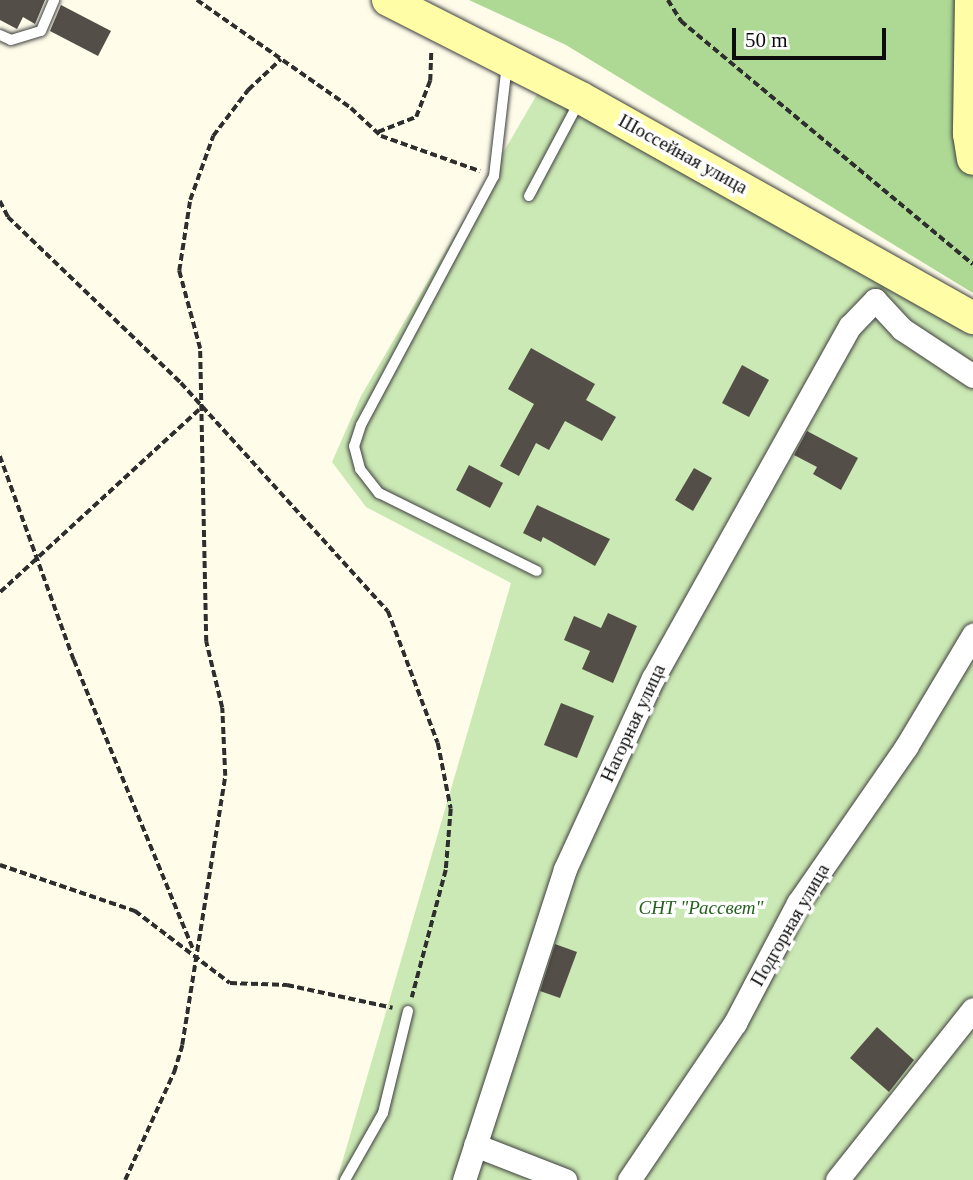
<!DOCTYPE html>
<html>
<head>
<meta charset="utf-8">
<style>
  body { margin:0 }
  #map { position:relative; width:973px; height:1180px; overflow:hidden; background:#fffdea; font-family:"Times New Roman",serif }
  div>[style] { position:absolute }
  .green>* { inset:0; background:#cbe9b4 }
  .forest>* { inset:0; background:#add994 }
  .building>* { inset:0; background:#544e48 }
  .path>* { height:3.5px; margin-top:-1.75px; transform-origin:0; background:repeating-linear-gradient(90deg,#2e2e2e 0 7px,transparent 0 10.5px) }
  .roads { filter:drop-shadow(0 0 2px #3f3f3f) drop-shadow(0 0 2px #3f3f3f) }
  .lane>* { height:10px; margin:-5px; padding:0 5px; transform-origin:5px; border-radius:5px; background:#fff }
  .street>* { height:23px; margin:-11.5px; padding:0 11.5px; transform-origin:11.5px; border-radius:11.5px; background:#fff }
  .secondary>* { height:32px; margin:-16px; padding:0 16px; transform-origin:16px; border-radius:16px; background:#fffda5 }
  span { translate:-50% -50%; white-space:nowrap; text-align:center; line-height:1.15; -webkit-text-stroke:7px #fff; paint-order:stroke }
  .street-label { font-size:19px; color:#0c0c0c }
  .park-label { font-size:19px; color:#24631c; font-style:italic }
  .scale { position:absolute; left:732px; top:28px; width:154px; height:32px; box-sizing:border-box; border:4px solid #0c0c0c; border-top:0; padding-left:9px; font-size:21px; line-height:24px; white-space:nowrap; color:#0c0c0c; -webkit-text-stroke:5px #fff; paint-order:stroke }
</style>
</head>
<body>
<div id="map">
  <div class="green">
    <div style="clip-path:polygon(542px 86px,973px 327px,973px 1180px,337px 1180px,511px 583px,366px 507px,332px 462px,361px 396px)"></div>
  </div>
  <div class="forest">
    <div style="clip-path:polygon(469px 0,956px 0,955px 137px,973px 177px,973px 293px,566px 45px)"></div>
  </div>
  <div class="building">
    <div style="clip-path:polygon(0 0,45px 0,35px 24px,23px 17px,17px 29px,0 20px)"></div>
    <div style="clip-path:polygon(61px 5px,111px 31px,98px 56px,50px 31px)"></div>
    <div style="clip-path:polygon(531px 348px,595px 384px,586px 400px,616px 417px,602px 441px,565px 421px,549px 450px,536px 443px,519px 476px,500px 466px,534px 404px,508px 389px)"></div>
    <div style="clip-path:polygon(742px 365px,769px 380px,749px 417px,722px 403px)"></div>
    <div style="clip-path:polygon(807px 431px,858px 458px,841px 490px,813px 474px,817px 467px,794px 455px)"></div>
    <div style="clip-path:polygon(469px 465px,503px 483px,490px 508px,456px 490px)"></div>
    <div style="clip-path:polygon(694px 468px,712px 478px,693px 511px,675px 500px)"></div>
    <div style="clip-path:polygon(537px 505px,610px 539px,595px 566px,543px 537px,541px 542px,523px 533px)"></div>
    <div style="clip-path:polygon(608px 613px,637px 626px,613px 683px,582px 669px,590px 651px,564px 640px,574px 616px,601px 628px)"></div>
    <div style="clip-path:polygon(561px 703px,594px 716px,577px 758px,544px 745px)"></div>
    <div style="clip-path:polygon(555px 944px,577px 952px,560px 998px,540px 991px)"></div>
    <div style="clip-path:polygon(877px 1027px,914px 1060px,889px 1092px,850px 1058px)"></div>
  </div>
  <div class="path">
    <div style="left:197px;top:0;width:188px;rotate:35deg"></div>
    <div style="left:351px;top:108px;width:41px;rotate:43deg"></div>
    <div style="left:381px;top:136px;width:105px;rotate:19.5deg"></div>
    <div style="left:668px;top:0;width:25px;rotate:58deg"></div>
    <div style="left:681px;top:21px;width:380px;rotate:39.8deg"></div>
    <div style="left:378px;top:132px;width:41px;rotate:-21.5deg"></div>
    <div style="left:416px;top:117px;width:39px;rotate:-69deg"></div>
    <div style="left:430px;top:81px;width:29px;rotate:-88deg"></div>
    <div style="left:0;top:201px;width:18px;rotate:63deg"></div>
    <div style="left:8px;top:217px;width:240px;rotate:43.8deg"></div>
    <div style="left:181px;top:383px;width:308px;rotate:47.8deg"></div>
    <div style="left:388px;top:611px;width:141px;rotate:69.3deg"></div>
    <div style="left:438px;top:743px;width:67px;rotate:78.9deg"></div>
    <div style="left:451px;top:809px;width:61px;rotate:94.7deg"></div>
    <div style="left:446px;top:870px;width:132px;rotate:104.9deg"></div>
    <div style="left:0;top:456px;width:217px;rotate:70.1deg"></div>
    <div style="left:74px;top:660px;width:315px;rotate:67.6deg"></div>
    <div style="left:0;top:592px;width:274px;rotate:-42.5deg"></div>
    <div style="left:0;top:865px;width:143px;rotate:18.8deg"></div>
    <div style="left:135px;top:911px;width:119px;rotate:37.2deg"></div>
    <div style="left:230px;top:983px;width:57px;rotate:2deg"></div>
    <div style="left:287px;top:985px;width:108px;rotate:12.2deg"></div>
    <div style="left:125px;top:1180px;width:119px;rotate:-65.6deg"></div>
    <div style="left:174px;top:1072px;width:28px;rotate:-73deg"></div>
    <div style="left:182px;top:1045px;width:272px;rotate:-80.9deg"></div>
    <div style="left:225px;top:776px;width:68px;rotate:-92.5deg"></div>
    <div style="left:222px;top:708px;width:68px;rotate:-103.6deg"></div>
    <div style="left:206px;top:642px;width:293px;rotate:-91.2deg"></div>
    <div style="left:200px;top:349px;width:81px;rotate:-105.1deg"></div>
    <div style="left:179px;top:271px;width:72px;rotate:-81.2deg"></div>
    <div style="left:190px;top:200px;width:68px;rotate:-70.2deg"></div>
    <div style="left:213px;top:136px;width:58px;rotate:-52.7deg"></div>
    <div style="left:248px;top:90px;width:45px;rotate:-43.2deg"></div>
  </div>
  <div class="roads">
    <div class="lane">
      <div style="left:0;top:35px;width:12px;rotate:24deg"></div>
      <div style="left:11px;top:40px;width:31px;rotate:-17deg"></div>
      <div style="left:41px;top:31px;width:34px;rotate:-67deg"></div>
      <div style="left:507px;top:64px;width:113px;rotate:96.6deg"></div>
      <div style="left:494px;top:176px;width:282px;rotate:118.1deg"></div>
      <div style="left:361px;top:425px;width:22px;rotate:108deg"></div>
      <div style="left:354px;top:446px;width:24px;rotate:75deg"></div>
      <div style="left:360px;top:469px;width:31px;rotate:52deg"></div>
      <div style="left:379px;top:493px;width:176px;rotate:26.3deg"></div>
      <div style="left:529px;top:196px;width:109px;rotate:-62deg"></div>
      <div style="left:345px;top:1180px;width:77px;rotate:-60.4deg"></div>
      <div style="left:383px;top:1113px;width:105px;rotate:-76.2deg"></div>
    </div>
    <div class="street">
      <div style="left:875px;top:300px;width:40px;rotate:47deg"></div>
      <div style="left:902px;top:329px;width:85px;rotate:33.5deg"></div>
      <div style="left:475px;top:1145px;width:97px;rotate:21.3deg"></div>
      <div style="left:464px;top:1180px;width:327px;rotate:-72deg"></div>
      <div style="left:565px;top:869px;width:210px;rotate:-65.3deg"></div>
      <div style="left:653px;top:678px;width:403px;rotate:-60.8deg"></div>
      <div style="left:850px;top:326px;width:36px;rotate:-46deg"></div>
      <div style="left:629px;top:1180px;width:189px;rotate:-56deg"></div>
      <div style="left:735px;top:1023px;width:136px;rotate:-62.3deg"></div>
      <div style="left:798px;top:903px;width:190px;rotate:-55.3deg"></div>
      <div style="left:906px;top:747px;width:131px;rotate:-59.1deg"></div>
      <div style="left:837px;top:1180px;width:218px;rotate:-51.5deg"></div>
    </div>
    <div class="secondary">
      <div style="left:388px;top:0;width:216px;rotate:26.9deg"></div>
      <div style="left:581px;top:98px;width:450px;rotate:29.3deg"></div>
      <div style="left:971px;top:0;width:134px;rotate:90.9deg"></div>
      <div style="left:969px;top:134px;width:25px;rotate:81deg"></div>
    </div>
  </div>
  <div class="street-label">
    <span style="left:683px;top:154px;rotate:29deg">Шоссейная улица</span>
    <span style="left:633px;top:723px;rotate:-65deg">Нагорная улица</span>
    <span style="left:790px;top:925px;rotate:-60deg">Подгорная улица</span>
  </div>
  <div class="park-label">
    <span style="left:701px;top:908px">СНТ "Рассвет"</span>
  </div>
  <div class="scale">50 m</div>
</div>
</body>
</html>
